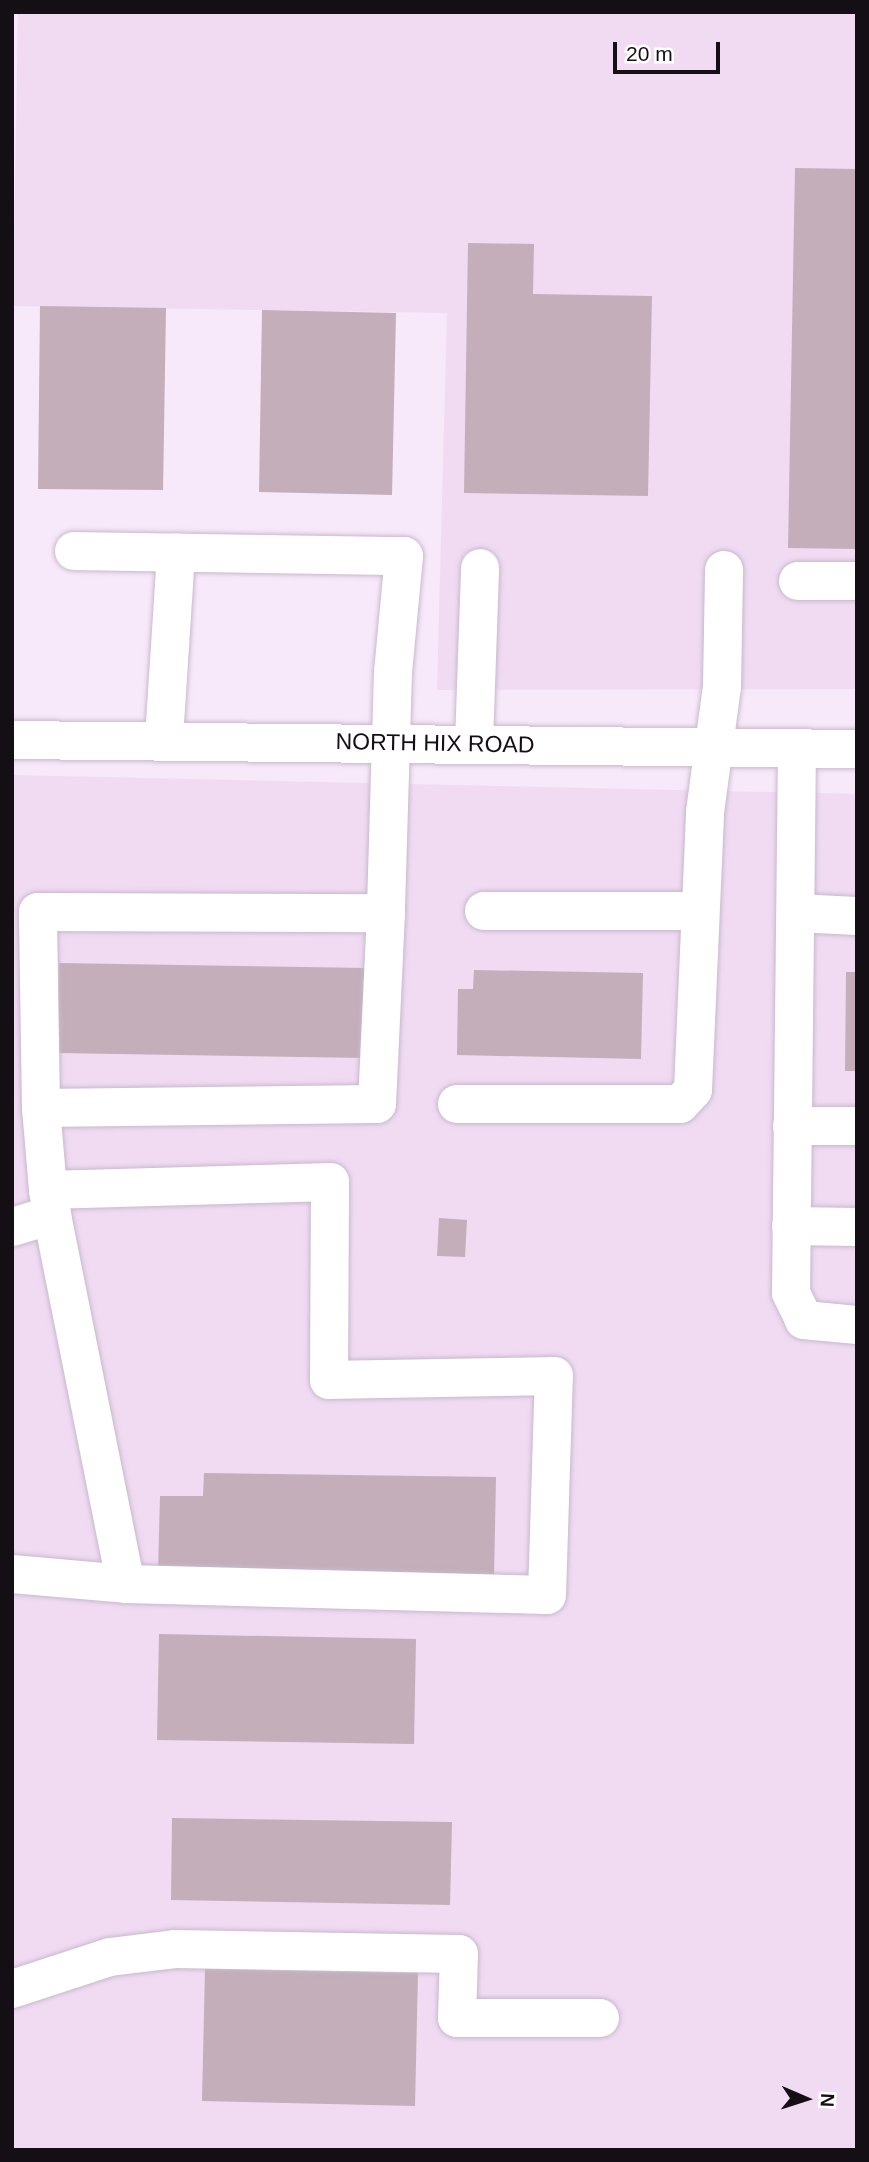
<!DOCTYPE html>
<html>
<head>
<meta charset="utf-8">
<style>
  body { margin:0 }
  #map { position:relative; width:869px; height:2162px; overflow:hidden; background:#f7e8fa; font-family:Arial,sans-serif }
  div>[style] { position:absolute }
  .built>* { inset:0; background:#f0dbf3 }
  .building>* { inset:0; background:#c3aeb9 }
  .roads { filter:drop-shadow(0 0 2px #c8b9cb) drop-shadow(0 0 2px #c8b9cb) }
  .minor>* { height:38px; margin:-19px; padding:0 19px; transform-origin:19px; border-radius:19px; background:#fff }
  span { translate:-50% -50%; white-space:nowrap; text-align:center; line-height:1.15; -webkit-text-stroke:5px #fff; paint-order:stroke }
  .street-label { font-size:23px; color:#140f15 }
  .frame { position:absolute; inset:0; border:14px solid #140f15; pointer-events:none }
  .north { position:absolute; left:771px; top:2064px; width:70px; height:70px; -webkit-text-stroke:5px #fff; paint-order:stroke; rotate:93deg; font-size:19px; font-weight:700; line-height:28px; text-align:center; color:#140f15 }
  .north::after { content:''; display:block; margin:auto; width:24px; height:32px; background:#140f15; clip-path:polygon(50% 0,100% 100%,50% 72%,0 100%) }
  .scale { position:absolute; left:613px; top:42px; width:107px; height:32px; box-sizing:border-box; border:4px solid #140f15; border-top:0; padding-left:9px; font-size:21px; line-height:24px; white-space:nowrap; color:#140f15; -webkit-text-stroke:5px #fff; paint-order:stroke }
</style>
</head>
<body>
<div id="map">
  <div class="built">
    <div style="clip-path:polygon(18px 12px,857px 12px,857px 689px,437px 690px,447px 313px,13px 306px)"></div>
    <div style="clip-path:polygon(12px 775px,857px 794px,857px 2150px,12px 2150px)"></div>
  </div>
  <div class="building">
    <div style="clip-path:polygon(795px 168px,857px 169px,857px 549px,788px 548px)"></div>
    <div style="clip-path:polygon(468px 243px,534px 244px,533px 294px,652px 296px,648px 496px,464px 493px)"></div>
    <div style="clip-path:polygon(40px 306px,166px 308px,163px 490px,38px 489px)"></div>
    <div style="clip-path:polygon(262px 310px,396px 313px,392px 495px,259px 492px)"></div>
    <div style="clip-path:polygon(59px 963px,367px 968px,365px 1058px,57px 1053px)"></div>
    <div style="clip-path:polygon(474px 970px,643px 973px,641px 1059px,457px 1055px,458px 989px,473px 989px)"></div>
    <div style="clip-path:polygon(846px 972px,857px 972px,857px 1071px,845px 1071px)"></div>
    <div style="clip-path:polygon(439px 1218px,467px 1220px,465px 1257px,437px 1256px)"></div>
    <div style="clip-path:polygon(204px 1473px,496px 1477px,494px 1578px,158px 1572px,160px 1496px,203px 1496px)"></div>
    <div style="clip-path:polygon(159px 1634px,416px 1639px,414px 1744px,157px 1740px)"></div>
    <div style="clip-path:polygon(172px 1818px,452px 1822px,450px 1905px,171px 1900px)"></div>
    <div style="clip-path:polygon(205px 1969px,418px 1973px,415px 2106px,202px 2101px)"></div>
  </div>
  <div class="roads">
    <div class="minor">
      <div style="left:74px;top:551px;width:330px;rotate:0.9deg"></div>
      <div style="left:404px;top:556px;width:117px;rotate:95.4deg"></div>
      <div style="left:393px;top:672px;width:241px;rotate:91.7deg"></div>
      <div style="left:386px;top:913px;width:191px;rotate:92.7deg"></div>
      <div style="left:377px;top:1104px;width:336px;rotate:179.3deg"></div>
      <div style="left:41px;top:1108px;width:196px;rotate:-90.9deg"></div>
      <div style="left:38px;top:912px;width:348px;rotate:0.2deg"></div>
      <div style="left:798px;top:581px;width:59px"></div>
      <div style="left:164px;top:739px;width:187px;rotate:-86.3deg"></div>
      <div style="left:12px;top:740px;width:845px;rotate:0.61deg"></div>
      <div style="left:474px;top:743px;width:175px;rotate:-88deg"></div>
      <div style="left:797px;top:748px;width:545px;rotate:90.63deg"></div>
      <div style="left:791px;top:1293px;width:30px;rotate:64deg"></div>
      <div style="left:804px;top:1320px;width:53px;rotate:5.4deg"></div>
      <div style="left:484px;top:911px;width:216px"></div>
      <div style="left:796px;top:913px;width:61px;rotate:2.8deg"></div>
      <div style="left:457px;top:1104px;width:223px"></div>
      <div style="left:680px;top:1104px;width:19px;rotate:-47deg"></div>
      <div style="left:693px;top:1090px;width:278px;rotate:-87.5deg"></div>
      <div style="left:705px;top:812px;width:126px;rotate:-82.3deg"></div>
      <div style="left:722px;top:687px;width:117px;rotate:-89deg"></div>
      <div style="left:41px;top:1108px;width:82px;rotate:85.1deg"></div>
      <div style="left:48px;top:1190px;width:25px;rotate:81deg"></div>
      <div style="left:52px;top:1215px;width:376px;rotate:78.7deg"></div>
      <div style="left:126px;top:1584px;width:421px;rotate:1.5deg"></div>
      <div style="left:547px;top:1595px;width:219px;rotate:-88.2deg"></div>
      <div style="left:554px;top:1376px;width:225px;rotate:179deg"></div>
      <div style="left:329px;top:1380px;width:198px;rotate:-89.7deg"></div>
      <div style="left:330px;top:1182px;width:282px;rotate:178.4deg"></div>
      <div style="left:792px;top:1126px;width:65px"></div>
      <div style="left:791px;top:1226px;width:66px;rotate:0.9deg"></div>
      <div style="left:12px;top:1227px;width:42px;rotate:-16.7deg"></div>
      <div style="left:12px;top:1574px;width:114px;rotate:5deg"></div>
      <div style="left:12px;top:1989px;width:103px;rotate:-18.1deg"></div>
      <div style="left:110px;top:1957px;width:65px;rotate:-7deg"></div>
      <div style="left:175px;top:1949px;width:284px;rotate:1deg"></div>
      <div style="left:459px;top:1954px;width:64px;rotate:91.8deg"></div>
      <div style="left:457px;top:2018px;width:143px"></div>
    </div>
  </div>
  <div class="street-label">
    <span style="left:435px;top:743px;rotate:1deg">NORTH HIX ROAD</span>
  </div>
  <div class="frame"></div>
  <div class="north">N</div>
  <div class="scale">20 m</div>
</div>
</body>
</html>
